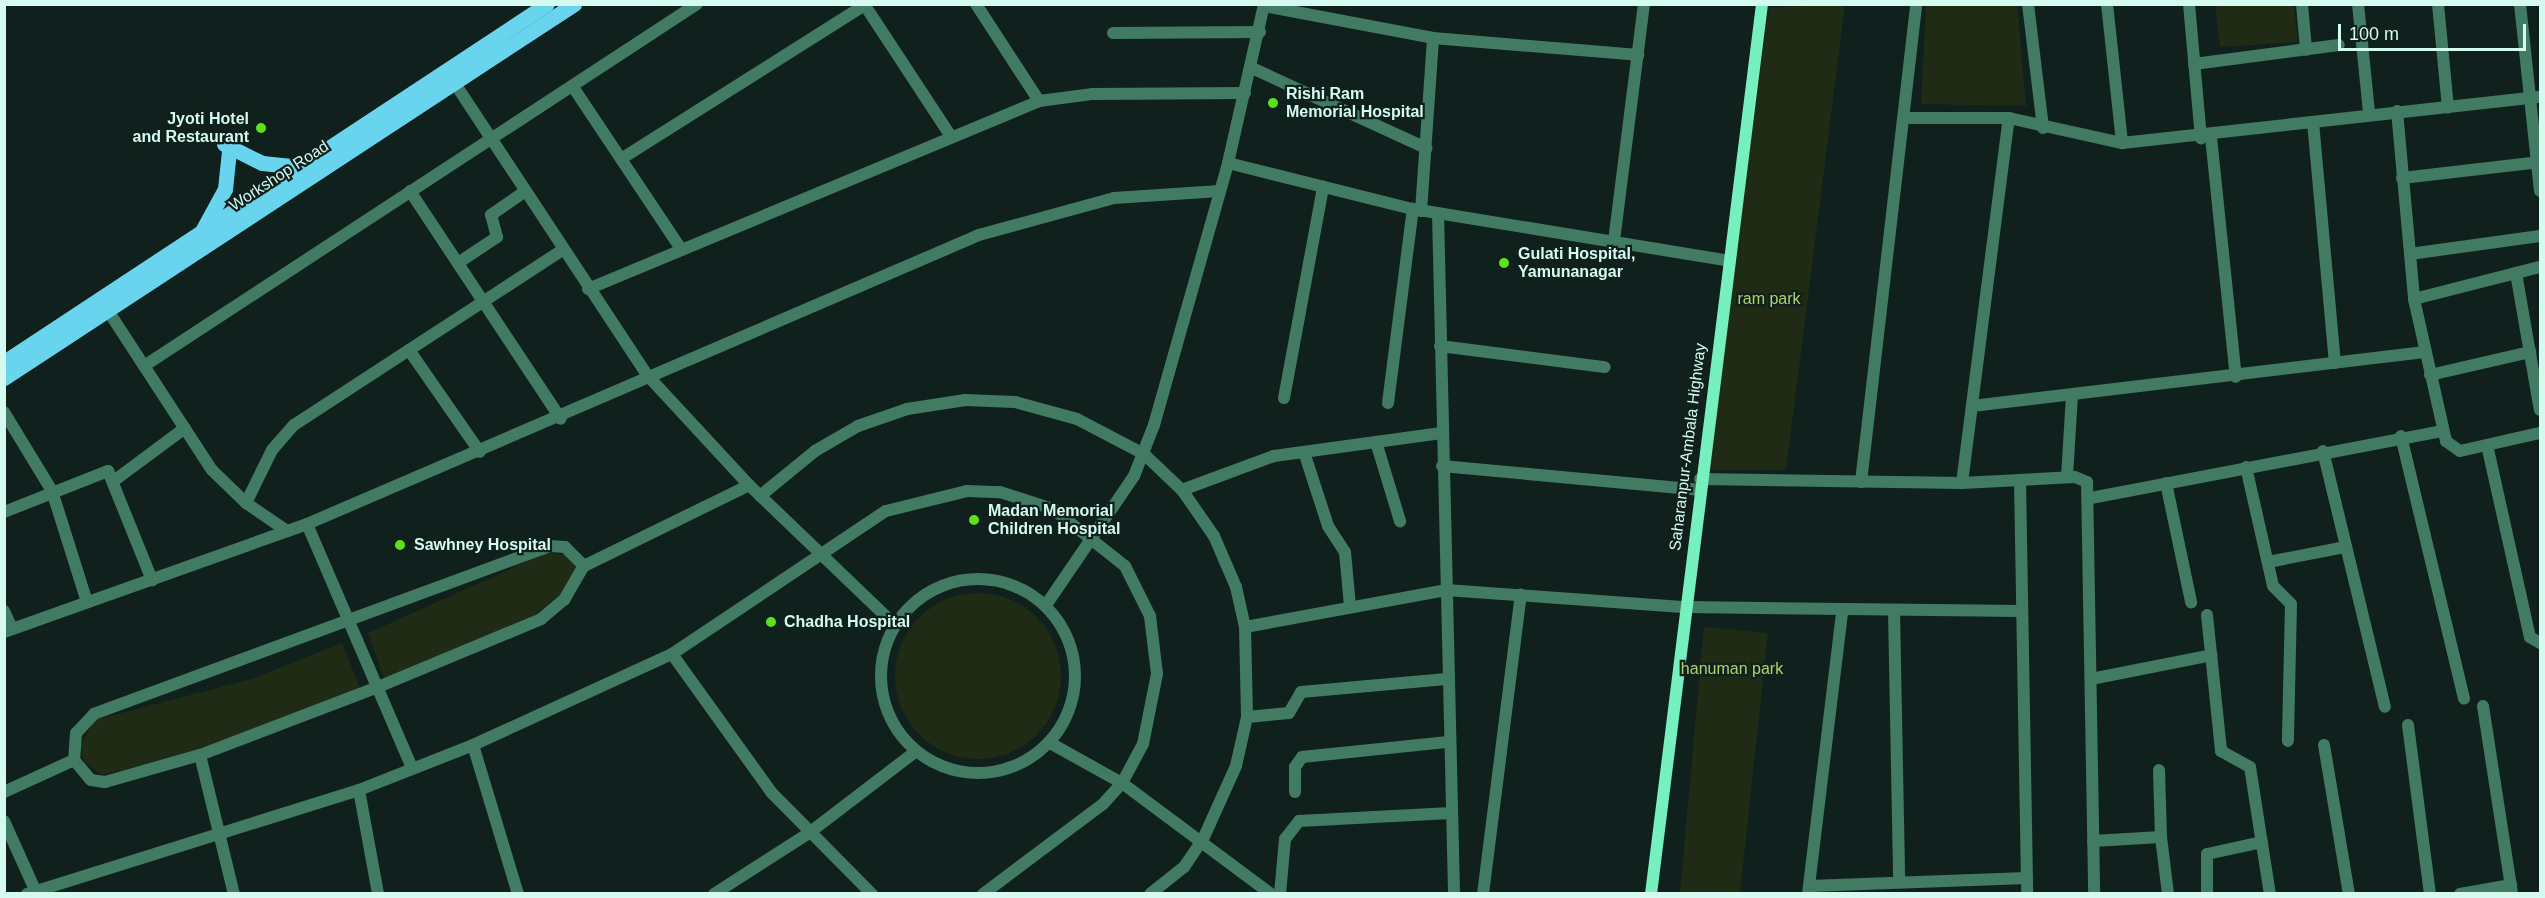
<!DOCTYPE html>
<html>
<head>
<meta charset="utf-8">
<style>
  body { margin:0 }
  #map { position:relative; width:2545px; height:898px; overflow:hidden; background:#10211d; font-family:Helvetica,sans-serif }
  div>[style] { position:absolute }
  .green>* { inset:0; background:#1f2b14 }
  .round { border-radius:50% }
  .street>* { height:12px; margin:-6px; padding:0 6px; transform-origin:6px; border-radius:6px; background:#417b64 }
  .street>.ring { margin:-6px; padding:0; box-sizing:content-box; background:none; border:12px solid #417b64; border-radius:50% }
  .secondary>* { height:12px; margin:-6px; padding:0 6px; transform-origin:6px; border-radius:6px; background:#77f0bf }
  .primary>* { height:15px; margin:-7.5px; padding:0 7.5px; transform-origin:7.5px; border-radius:7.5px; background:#69d4ee }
  .dots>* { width:16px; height:16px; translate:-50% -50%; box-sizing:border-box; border:3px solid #10211d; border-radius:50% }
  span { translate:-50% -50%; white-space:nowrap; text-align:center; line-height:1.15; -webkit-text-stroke:4.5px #10211d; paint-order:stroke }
  .poi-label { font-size:16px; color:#d5faef; font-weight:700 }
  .left { translate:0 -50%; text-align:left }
  .right { translate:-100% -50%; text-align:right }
  .street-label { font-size:16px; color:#d5faef }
  .park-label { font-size:16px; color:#b1d26a }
  .frame { position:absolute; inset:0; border:6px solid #d5faef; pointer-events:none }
  .scale { position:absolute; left:2338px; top:24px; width:188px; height:27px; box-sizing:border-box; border:3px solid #d5faef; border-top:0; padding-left:8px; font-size:18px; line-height:21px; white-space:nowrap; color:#d5faef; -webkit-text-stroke:4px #10211d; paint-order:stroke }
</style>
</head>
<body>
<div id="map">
  <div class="green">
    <div style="clip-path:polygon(1845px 5px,1786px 470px,1707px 470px,1769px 7px)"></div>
    <div style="clip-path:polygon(1926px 5px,2017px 5px,2026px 106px,1921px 104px)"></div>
    <div style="clip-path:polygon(2215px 5px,2294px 5px,2298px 42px,2220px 47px)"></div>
    <div style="clip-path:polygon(546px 553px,565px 555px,580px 568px,572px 585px,533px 617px,385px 681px,368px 633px)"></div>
    <div class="round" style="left:895px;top:593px;width:166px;height:166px"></div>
    <div style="clip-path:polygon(1704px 627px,1768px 633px,1740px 893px,1680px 893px)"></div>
    <div style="clip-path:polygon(342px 643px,362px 693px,165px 760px,102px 775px,84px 762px,80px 746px,94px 720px,252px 679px)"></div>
  </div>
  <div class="street">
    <div style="left:864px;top:4px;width:157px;rotate:56.7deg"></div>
    <div style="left:976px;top:4px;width:116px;rotate:57deg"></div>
    <div style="left:2028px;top:4px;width:125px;rotate:83.1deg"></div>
    <div style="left:2107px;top:4px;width:140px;rotate:83.8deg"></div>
    <div style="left:2189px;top:4px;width:135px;rotate:84.9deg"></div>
    <div style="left:2302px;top:4px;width:46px;rotate:85deg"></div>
    <div style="left:2358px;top:4px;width:110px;rotate:84.2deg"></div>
    <div style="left:2438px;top:4px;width:104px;rotate:84.5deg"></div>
    <div style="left:2520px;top:4px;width:188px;rotate:83.9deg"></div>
    <div style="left:1264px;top:6px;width:172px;rotate:10.7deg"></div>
    <div style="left:1433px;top:38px;width:206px;rotate:4.7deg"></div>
    <div style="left:1113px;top:33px;width:147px;rotate:-0.4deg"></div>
    <div style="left:2194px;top:64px;width:146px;rotate:-7.5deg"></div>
    <div style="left:1252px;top:68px;width:192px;rotate:24.7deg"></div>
    <div style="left:450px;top:76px;width:359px;rotate:56.6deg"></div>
    <div style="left:648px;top:376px;width:149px;rotate:47.2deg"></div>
    <div style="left:749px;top:485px;width:202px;rotate:43.8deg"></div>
    <div style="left:573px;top:87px;width:195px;rotate:56.3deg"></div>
    <div style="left:2397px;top:111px;width:189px;rotate:84.8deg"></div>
    <div style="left:2414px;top:299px;width:146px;rotate:77.3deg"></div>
    <div style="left:2446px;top:441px;width:17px;rotate:36deg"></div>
    <div style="left:2460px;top:451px;width:82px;rotate:-12.7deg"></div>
    <div style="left:1903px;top:118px;width:106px"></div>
    <div style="left:2009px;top:118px;width:116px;rotate:12.5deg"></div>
    <div style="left:2122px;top:143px;width:421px;rotate:-6.3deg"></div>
    <div style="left:2313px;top:122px;width:242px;rotate:84.8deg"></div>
    <div style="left:2211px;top:137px;width:241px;rotate:84.1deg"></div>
    <div style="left:621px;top:159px;width:289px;rotate:-32.3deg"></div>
    <div style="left:1228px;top:163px;width:191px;rotate:14deg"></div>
    <div style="left:1413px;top:209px;width:321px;rotate:9.3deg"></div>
    <div style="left:2402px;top:178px;width:139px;rotate:-6.6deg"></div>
    <div style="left:410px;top:191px;width:273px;rotate:56.5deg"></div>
    <div style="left:1421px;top:211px;width:173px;rotate:-86deg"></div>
    <div style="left:1438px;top:213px;width:681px;rotate:88.65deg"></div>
    <div style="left:1614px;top:241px;width:239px;rotate:-82.8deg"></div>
    <div style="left:2410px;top:254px;width:131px;rotate:-7.9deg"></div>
    <div style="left:458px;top:263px;width:47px;rotate:-33.7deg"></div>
    <div style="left:497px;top:237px;width:23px;rotate:-105deg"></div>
    <div style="left:491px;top:215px;width:40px;rotate:-34.9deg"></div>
    <div style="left:2516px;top:273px;width:139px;rotate:80.1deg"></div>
    <div style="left:588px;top:289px;width:489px;rotate:-22.6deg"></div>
    <div style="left:1039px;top:101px;width:53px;rotate:-7.5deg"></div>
    <div style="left:1092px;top:94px;width:153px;rotate:-0.4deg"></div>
    <div style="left:2414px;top:299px;width:130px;rotate:-14.3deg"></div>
    <div style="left:103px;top:303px;width:199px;rotate:56.9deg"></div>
    <div style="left:212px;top:470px;width:47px;rotate:44.1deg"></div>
    <div style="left:246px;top:503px;width:50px;rotate:34.3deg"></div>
    <div style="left:1440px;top:346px;width:166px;rotate:7.3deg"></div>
    <div style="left:409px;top:350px;width:124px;rotate:55.2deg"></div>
    <div style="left:144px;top:366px;width:661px;rotate:-33.21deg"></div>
    <div style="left:2430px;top:375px;width:103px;rotate:-13deg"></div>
    <div style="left:1284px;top:398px;width:215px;rotate:-79.5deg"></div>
    <div style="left:1388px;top:403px;width:196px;rotate:-82.7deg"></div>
    <div style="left:1972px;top:406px;width:456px;rotate:-6.8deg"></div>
    <div style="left:4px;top:412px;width:92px;rotate:58.7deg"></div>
    <div style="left:52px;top:491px;width:116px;rotate:72.5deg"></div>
    <div style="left:2401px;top:436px;width:270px;rotate:76.5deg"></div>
    <div style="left:1376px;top:442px;width:83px;rotate:73.1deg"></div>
    <div style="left:2487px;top:445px;width:197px;rotate:77.4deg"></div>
    <div style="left:2530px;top:637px;width:12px;rotate:31deg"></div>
    <div style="left:2323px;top:451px;width:263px;rotate:76.4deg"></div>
    <div style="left:1304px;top:452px;width:78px;rotate:72deg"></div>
    <div style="left:1328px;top:526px;width:31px;rotate:57deg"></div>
    <div style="left:1345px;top:552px;width:54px;rotate:84.7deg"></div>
    <div style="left:1442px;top:466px;width:258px;rotate:5.3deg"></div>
    <div style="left:2246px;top:467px;width:122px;rotate:77.2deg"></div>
    <div style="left:2273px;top:586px;width:25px;rotate:45deg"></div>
    <div style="left:2291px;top:604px;width:137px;rotate:91.3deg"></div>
    <div style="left:2067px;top:477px;width:82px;rotate:-86.5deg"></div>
    <div style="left:1700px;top:479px;width:262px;rotate:0.9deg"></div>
    <div style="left:1962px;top:483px;width:113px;rotate:-3deg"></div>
    <div style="left:2075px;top:477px;width:13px;rotate:23deg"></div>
    <div style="left:2087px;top:482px;width:412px;rotate:89deg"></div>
    <div style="left:115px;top:480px;width:87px;rotate:-36.6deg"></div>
    <div style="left:2020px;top:481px;width:413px;rotate:89deg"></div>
    <div style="left:1861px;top:482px;width:481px;rotate:-83.4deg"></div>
    <div style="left:1962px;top:483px;width:368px;rotate:-82.7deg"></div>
    <div style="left:2166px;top:483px;width:122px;rotate:78.1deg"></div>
    <div style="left:1182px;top:490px;width:98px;rotate:-20.3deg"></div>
    <div style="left:1274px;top:456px;width:169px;rotate:-7.8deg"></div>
    <div style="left:760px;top:496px;width:71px;rotate:-39.3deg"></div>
    <div style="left:815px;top:451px;width:50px;rotate:-30.2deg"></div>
    <div style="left:858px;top:426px;width:52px;rotate:-19.1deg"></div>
    <div style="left:907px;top:409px;width:59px;rotate:-8.8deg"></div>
    <div style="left:965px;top:400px;width:50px;rotate:2.3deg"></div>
    <div style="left:1015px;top:402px;width:64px;rotate:15.3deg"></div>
    <div style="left:1077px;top:419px;width:76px;rotate:27.6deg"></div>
    <div style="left:1144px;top:454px;width:52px;rotate:43.5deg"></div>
    <div style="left:1182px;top:490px;width:56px;rotate:55.2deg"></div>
    <div style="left:1214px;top:536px;width:56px;rotate:66.7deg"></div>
    <div style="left:1236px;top:587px;width:41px;rotate:77.3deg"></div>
    <div style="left:1245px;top:627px;width:90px;rotate:88.7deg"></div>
    <div style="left:1247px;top:717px;width:50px;rotate:102.7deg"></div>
    <div style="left:1236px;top:766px;width:80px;rotate:114.3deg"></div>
    <div style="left:1203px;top:839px;width:34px;rotate:124deg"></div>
    <div style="left:1184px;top:867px;width:43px;rotate:141.5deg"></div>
    <div style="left:2091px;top:498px;width:357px;rotate:-10.8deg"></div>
    <div style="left:246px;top:503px;width:59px;rotate:-63.9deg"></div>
    <div style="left:272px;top:450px;width:33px;rotate:-49deg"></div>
    <div style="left:294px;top:425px;width:320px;rotate:-33.1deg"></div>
    <div style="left:4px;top:512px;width:112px;rotate:-21.5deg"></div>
    <div style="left:108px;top:471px;width:118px;rotate:68deg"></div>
    <div style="left:307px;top:524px;width:266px;rotate:66.7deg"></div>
    <div style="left:2268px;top:562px;width:78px;rotate:-11deg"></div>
    <div style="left:584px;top:566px;width:27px;rotate:-135deg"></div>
    <div style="left:565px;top:547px;width:15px;rotate:-176deg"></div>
    <div style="left:550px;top:546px;width:486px;rotate:159.8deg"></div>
    <div style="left:94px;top:714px;width:26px;rotate:133deg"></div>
    <div style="left:76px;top:733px;width:27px;rotate:94deg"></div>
    <div style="left:74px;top:760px;width:26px;rotate:50deg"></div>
    <div style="left:91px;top:780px;width:14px;rotate:8deg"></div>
    <div style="left:105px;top:782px;width:99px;rotate:-15.9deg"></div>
    <div style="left:200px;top:755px;width:191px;rotate:-20.9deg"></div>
    <div style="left:378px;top:687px;width:177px;rotate:-22.6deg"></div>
    <div style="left:541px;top:619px;width:30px;rotate:-40deg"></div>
    <div style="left:564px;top:600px;width:39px;rotate:-60deg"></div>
    <div style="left:584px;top:566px;width:184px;rotate:-26.1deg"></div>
    <div class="ring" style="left:881px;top:579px;width:182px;height:182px"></div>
    <div style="left:1046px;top:605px;width:156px;rotate:-55.7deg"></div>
    <div style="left:1134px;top:476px;width:55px;rotate:-68.6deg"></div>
    <div style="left:1154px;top:425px;width:272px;rotate:-74.2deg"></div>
    <div style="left:1228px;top:163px;width:163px;rotate:-77.2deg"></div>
    <div style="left:4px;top:611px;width:19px;rotate:65deg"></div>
    <div style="left:1894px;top:611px;width:271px;rotate:88.9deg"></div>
    <div style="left:2207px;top:615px;width:137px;rotate:84.1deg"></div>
    <div style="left:2221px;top:751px;width:33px;rotate:29deg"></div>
    <div style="left:2250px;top:767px;width:129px;rotate:81.1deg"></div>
    <div style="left:1245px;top:627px;width:204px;rotate:-10.4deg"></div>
    <div style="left:1446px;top:590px;width:240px;rotate:4.1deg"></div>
    <div style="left:1685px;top:607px;width:336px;rotate:0.7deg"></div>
    <div style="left:4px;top:632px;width:322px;rotate:-19.6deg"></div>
    <div style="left:307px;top:524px;width:732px;rotate:-23.27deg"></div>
    <div style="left:979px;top:235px;width:140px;rotate:-15.3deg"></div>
    <div style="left:1114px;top:198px;width:106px;rotate:-3.8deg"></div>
    <div style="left:672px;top:654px;width:170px;rotate:54.3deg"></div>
    <div style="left:771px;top:792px;width:144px;rotate:45.3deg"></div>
    <div style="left:2091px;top:679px;width:123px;rotate:-11.2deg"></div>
    <div style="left:2483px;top:706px;width:190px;rotate:81.2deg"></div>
    <div style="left:1247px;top:717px;width:42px;rotate:-5.4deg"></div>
    <div style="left:1289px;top:713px;width:24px;rotate:-60deg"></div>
    <div style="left:1301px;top:692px;width:146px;rotate:-5.1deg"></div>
    <div style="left:2408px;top:725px;width:170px;rotate:82.6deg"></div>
    <div style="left:1050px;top:743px;width:82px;rotate:29.1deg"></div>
    <div style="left:1122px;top:783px;width:186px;rotate:36.7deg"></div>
    <div style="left:473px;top:745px;width:156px;rotate:73.2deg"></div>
    <div style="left:2324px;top:745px;width:151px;rotate:80.5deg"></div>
    <div style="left:200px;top:755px;width:143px;rotate:76.3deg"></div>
    <div style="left:2159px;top:770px;width:67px;rotate:88.3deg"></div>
    <div style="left:359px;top:790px;width:106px;rotate:79.6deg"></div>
    <div style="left:4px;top:792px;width:77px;rotate:-24.6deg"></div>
    <div style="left:1295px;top:792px;width:25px;rotate:-90deg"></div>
    <div style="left:1295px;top:767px;width:12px;rotate:-55deg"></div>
    <div style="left:1302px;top:757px;width:147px;rotate:-5.9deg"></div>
    <div style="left:4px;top:821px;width:80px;rotate:65.7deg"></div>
    <div style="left:2093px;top:841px;width:68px;rotate:-3.4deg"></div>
    <div style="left:2161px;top:837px;width:57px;rotate:83deg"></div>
    <div style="left:1809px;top:886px;width:218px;rotate:-2.1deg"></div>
    <div style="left:27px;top:894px;width:348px;rotate:-17.4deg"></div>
    <div style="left:359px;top:790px;width:123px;rotate:-21.5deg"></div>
    <div style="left:473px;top:745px;width:219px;rotate:-24.6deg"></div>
    <div style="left:672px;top:654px;width:257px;rotate:-33.8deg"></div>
    <div style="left:886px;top:511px;width:83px;rotate:-13.9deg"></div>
    <div style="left:967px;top:491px;width:33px;rotate:2deg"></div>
    <div style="left:1000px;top:492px;width:56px;rotate:17.8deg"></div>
    <div style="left:1053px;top:509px;width:92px;rotate:38.4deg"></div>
    <div style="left:1125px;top:566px;width:56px;rotate:63.4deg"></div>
    <div style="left:1150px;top:616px;width:58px;rotate:83.1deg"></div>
    <div style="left:1157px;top:674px;width:71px;rotate:101.3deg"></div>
    <div style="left:1143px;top:744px;width:44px;rotate:118.3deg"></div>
    <div style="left:1122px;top:783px;width:28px;rotate:132deg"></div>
    <div style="left:1103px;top:804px;width:150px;rotate:143.1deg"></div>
    <div style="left:714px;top:894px;width:113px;rotate:-32.7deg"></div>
    <div style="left:809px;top:833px;width:133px;rotate:-37.4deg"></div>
    <div style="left:1280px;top:894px;width:55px;rotate:-84.8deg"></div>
    <div style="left:1285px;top:839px;width:23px;rotate:-52deg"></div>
    <div style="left:1299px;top:821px;width:152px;rotate:-3deg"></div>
    <div style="left:1483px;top:894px;width:302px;rotate:-82.8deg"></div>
    <div style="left:1808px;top:894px;width:285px;rotate:-83.1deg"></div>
    <div style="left:2207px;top:894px;width:40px;rotate:-90deg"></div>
    <div style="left:2207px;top:854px;width:56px;rotate:-12.3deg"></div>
    <div style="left:2460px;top:894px;width:52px;rotate:-10deg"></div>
  </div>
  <div class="secondary">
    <div style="left:1651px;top:894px;width:897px;rotate:-82.89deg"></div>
  </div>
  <div class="primary">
    <div style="left:224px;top:144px;width:42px;rotate:26.6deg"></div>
    <div style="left:262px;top:163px;width:39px;rotate:6deg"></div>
    <div style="left:203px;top:229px;width:46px;rotate:-61.2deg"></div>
    <div style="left:225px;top:189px;width:37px;rotate:-84deg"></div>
    <div style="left:4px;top:362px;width:650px;rotate:-33.4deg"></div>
    <div style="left:4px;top:378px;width:682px;rotate:-33.27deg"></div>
  </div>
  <div class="dots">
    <div style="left:1273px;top:103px;background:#5ce21a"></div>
    <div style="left:261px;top:128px;background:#5ce21a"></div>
    <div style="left:1504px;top:263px;background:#5ce21a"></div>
    <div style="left:974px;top:520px;background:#5ce21a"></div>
    <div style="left:400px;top:545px;background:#5ce21a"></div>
    <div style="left:771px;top:622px;background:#5ce21a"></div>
  </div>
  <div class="poi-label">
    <span class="left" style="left:1286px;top:103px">Rishi Ram<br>Memorial Hospital</span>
    <span class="right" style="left:249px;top:128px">Jyoti Hotel<br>and Restaurant</span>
    <span class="left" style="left:1518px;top:263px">Gulati Hospital,<br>Yamunanagar</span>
    <span class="left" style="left:988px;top:520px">Madan Memorial<br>Children Hospital</span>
    <span class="left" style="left:414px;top:545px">Sawhney Hospital</span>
    <span class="left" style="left:784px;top:622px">Chadha Hospital</span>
  </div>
  <div class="street-label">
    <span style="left:279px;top:176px;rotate:-33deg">Workshop Road</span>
    <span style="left:1688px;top:447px;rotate:-83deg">Saharanpur-Ambala Highway</span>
  </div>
  <div class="park-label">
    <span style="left:1769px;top:299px">ram park</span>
    <span style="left:1732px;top:669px">hanuman park</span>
  </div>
  <div class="frame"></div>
  <div class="scale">100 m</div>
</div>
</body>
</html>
